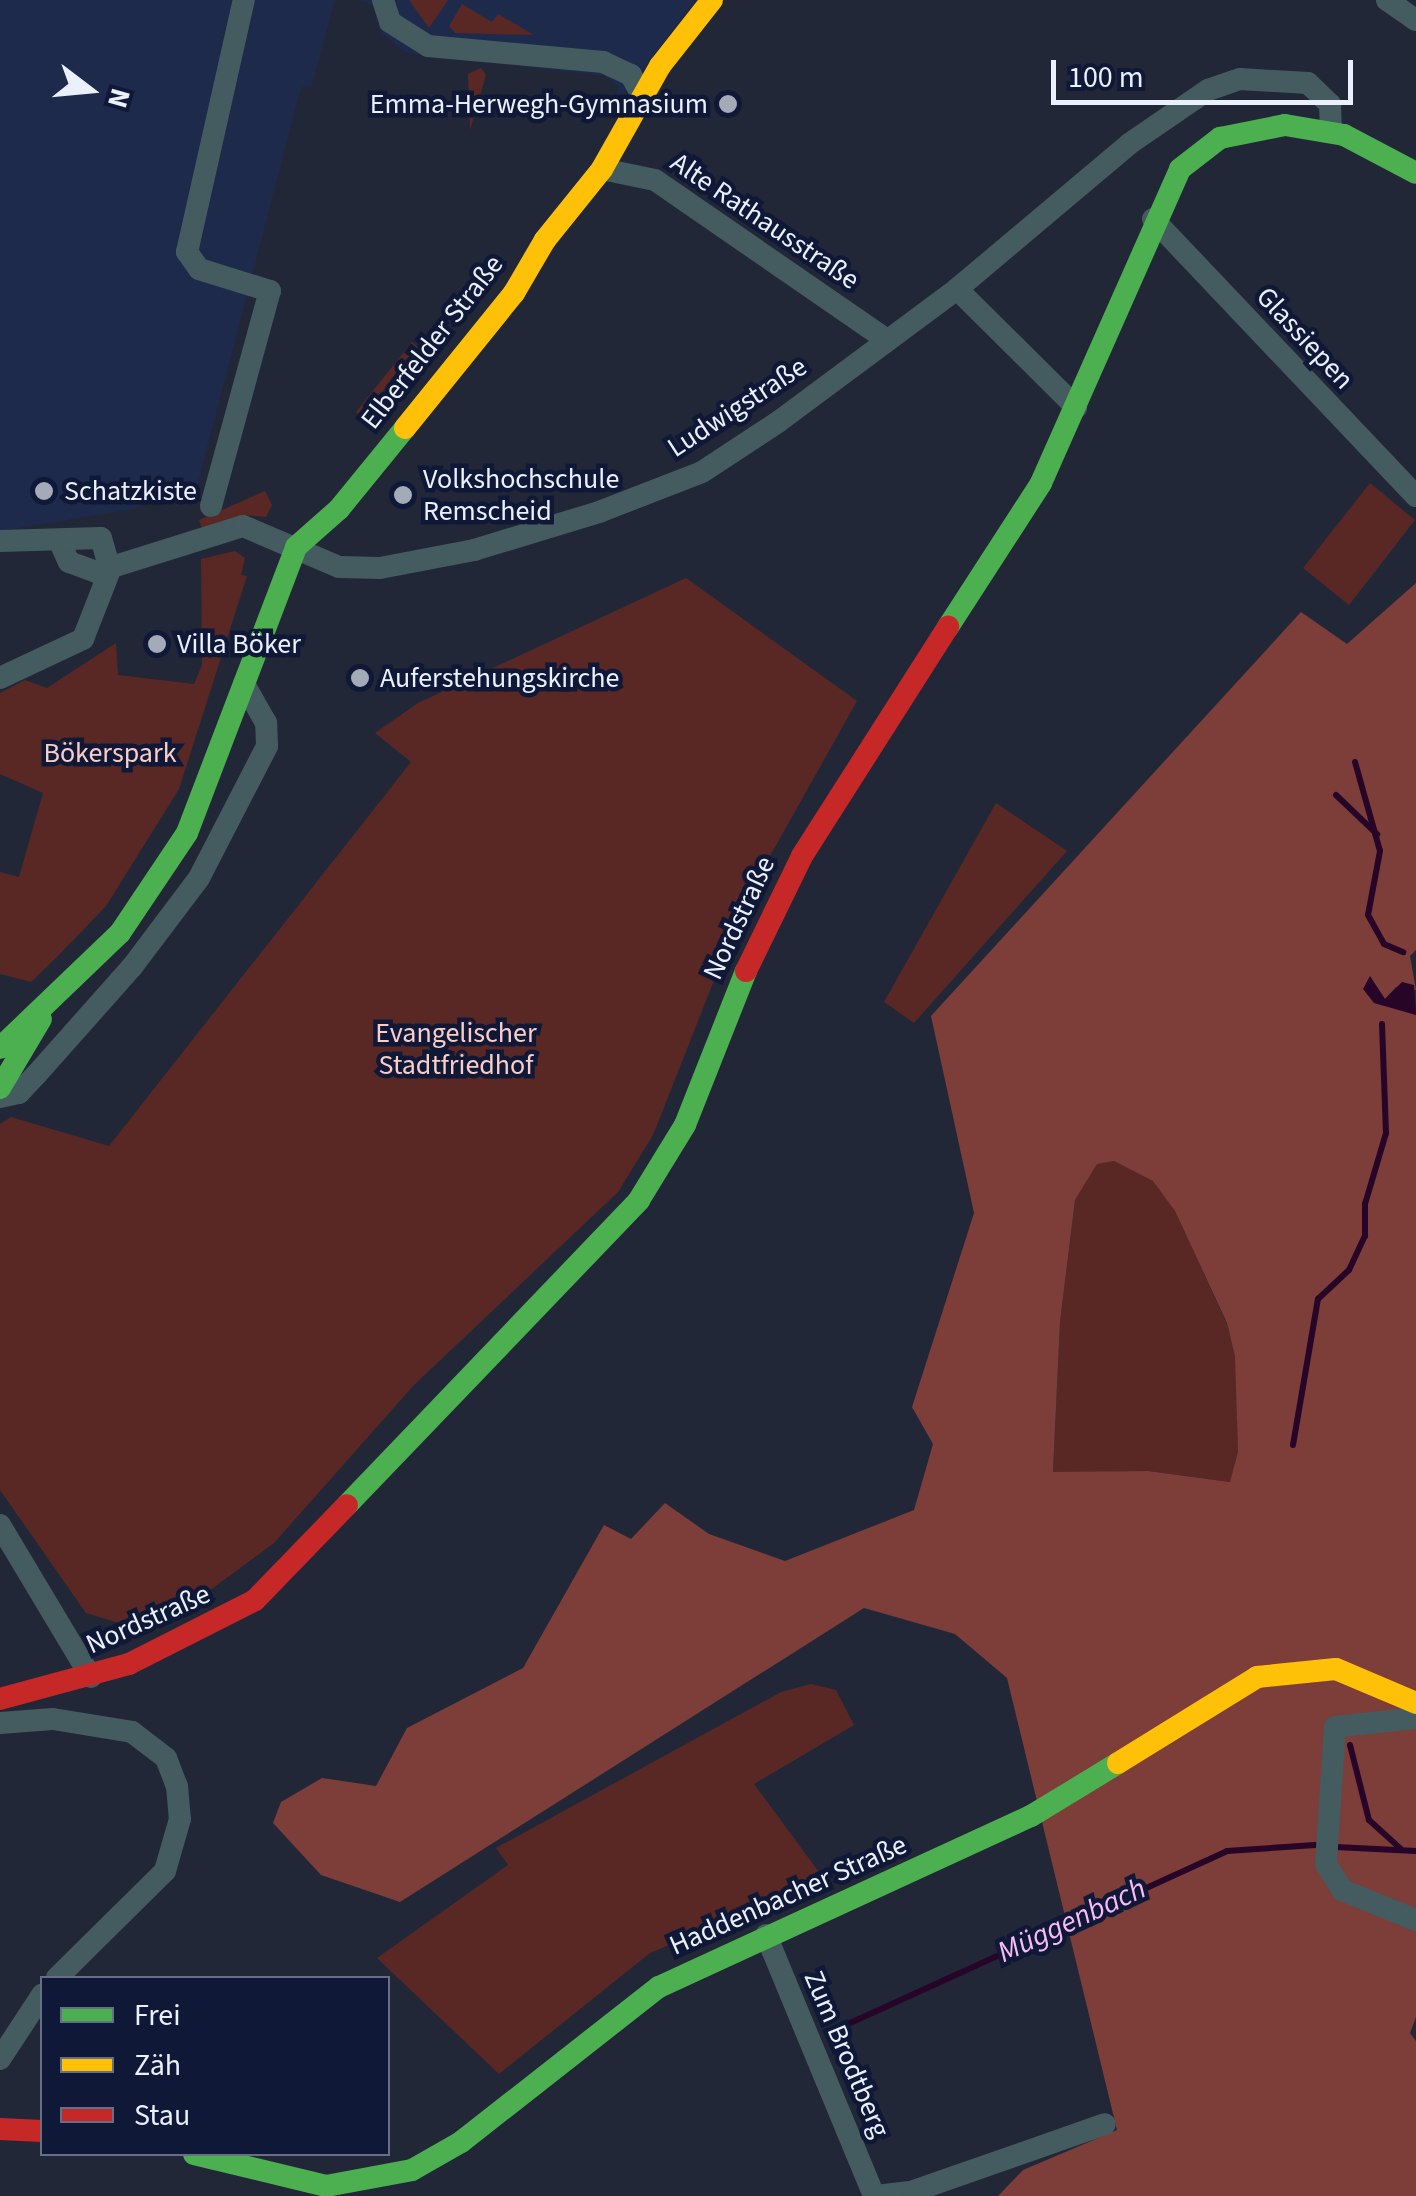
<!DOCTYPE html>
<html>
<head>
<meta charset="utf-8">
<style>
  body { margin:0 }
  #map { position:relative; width:1416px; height:2196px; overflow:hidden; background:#222738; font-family:"Source Sans 3",sans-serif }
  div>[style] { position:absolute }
  .built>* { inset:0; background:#1e2a4c }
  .green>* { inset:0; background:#592825 }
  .forest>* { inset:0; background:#7d3d38 }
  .water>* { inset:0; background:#260528 }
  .stream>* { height:6px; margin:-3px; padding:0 3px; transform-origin:3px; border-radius:3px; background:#260528 }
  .street>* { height:22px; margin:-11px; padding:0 11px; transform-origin:11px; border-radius:11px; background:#445b60 }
  .fast>* { height:22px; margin:-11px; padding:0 11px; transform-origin:11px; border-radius:11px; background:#4caf50 }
  .slow>* { height:22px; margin:-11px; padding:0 11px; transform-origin:11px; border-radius:11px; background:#ffc107 }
  .jam>* { height:22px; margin:-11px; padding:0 11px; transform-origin:11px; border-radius:11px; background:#c62828 }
  .dots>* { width:28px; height:28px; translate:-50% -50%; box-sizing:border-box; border:5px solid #0f1937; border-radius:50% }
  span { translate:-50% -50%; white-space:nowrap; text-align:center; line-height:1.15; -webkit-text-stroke:9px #0f1937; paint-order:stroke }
  .poi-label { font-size:28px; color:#ebf0fd }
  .right { translate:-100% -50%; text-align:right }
  .left { translate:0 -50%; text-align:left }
  .street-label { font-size:28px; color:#ebf0fd }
  .park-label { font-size:28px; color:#fbcdc7 }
  .water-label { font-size:30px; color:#fabbf7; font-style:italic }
  .legend { position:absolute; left:40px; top:1976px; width:350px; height:180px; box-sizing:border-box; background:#0f1937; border:2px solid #676f86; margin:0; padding:12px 18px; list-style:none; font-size:30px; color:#ebf0fd }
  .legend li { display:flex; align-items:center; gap:20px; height:50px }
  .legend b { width:50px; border:2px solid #676f86 }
  .north { position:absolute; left:40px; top:40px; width:100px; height:100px; -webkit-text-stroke:8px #0f1937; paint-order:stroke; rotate:106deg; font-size:28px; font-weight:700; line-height:40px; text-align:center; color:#ebf0fd }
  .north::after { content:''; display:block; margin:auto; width:35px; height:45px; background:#ebf0fd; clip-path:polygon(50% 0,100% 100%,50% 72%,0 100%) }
  .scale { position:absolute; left:1051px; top:60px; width:302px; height:45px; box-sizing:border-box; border:5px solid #ebf0fd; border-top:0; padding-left:12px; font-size:30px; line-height:35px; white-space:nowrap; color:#ebf0fd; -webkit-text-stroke:8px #0f1937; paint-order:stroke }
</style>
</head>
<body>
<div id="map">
  <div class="built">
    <div style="clip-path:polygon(0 0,335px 0,311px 88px,301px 87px,197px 486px,132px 509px,0 531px)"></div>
    <div style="clip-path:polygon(356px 0,695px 0,614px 108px,618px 87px,606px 76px,406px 53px,381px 33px,372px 4px)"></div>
  </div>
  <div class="green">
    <div style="clip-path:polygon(409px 0,448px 0,429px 28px)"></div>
    <div style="clip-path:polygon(462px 4px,492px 22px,498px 14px,534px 35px,455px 33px,449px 26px)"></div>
    <div style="clip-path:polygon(481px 68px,486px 75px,470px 130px,468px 74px)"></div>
    <div style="clip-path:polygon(412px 342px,418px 347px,362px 417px,356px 412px)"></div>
    <div style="clip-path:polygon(1370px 483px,1415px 520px,1349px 605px,1303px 568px)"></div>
    <div style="clip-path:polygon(265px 491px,272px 505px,266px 517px,244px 515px,202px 528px,199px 520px)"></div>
    <div style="clip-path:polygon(235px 551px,245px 558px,241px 575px,247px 576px,179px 789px,106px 906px,58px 956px,31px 982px,0 974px,0 872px,19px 877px,43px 793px,0 774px,0 693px,25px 680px,47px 688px,116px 643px,118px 675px,194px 684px,202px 665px,201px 559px)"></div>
    <div style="clip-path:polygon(686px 578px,857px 701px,747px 897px,653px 1135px,618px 1192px,414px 1385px,274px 1543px,171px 1619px,129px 1626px,86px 1613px,0 1490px,0 1124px,11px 1117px,109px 1146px,411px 762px,375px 733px,418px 703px)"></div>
    <div style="clip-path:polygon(996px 803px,1067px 851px,914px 1023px,884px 1002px)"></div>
    <div style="clip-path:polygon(1114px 1161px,1154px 1181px,1175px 1211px,1227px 1324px,1236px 1356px,1238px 1452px,1231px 1482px,1148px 1471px,1053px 1473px,1060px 1322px,1075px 1200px,1097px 1163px)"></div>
    <div style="clip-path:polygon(811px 1684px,836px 1690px,854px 1725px,754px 1784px,824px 1879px,650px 1953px,499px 2074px,377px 1958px,508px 1865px,496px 1848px,781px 1692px)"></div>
  </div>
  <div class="forest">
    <div style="clip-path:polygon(evenodd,1416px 583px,1416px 950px,1410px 956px,1416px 990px,1396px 987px,1385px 999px,1363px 989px,1416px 1015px,1416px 2017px,1410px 2033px,1416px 2041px,1416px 2196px,998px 2196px,1023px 2170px,1117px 2130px,1007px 1678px,955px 1634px,864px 1608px,400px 1902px,321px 1875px,273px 1823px,281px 1802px,322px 1778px,376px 1786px,407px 1728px,523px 1668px,604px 1525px,631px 1539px,665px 1503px,709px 1534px,785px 1561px,914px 1510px,933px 1444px,912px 1407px,974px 1213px,931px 1016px,1301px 612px,1347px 644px,1416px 583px,1114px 1161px,1153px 1181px,1175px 1211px,1227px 1323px,1235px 1356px,1238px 1452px,1230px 1482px,1148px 1471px,1053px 1472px,1060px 1322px,1075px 1200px,1097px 1164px,1114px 1161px)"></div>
  </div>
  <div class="water">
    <div style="clip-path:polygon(1370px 976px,1385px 999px,1402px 982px,1414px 985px,1416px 1015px,1374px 1003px,1363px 989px)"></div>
  </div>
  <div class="stream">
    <div style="left:1355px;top:762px;width:92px;rotate:74.3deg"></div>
    <div style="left:1380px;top:851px;width:65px;rotate:100.6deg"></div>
    <div style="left:1368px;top:915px;width:33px;rotate:61deg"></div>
    <div style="left:1384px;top:944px;width:21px;rotate:23deg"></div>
    <div style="left:1336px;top:795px;width:57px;rotate:43.6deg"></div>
    <div style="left:1293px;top:1445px;width:148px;rotate:-80.3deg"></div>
    <div style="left:1318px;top:1299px;width:42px;rotate:-43.1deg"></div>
    <div style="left:1349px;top:1270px;width:38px;rotate:-65deg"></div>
    <div style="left:1365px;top:1236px;width:32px;rotate:-90deg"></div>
    <div style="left:1365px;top:1204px;width:74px;rotate:-73.5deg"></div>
    <div style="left:1386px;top:1133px;width:109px;rotate:-92.1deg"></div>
    <div style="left:1350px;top:1745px;width:77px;rotate:75.8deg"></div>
    <div style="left:1369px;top:1820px;width:43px;rotate:42.2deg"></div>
    <div style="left:1336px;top:1847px;width:80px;rotate:2.9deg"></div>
    <div style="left:837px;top:2029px;width:429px;rotate:-24.5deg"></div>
    <div style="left:1227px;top:1851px;width:88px;rotate:-3.9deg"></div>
  </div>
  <div class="street">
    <div style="left:383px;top:0;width:23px;rotate:72deg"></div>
    <div style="left:390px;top:22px;width:45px;rotate:32.3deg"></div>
    <div style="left:428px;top:46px;width:176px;rotate:5.2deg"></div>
    <div style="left:603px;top:62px;width:31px;rotate:25deg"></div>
    <div style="left:631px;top:75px;width:26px;rotate:62deg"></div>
    <div style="left:1387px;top:0;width:35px;rotate:35deg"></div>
    <div style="left:602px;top:169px;width:54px;rotate:11.7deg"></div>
    <div style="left:655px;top:180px;width:282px;rotate:34.6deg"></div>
    <div style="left:1153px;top:219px;width:382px;rotate:46.5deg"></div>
    <div style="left:957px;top:289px;width:168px;rotate:44.8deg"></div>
    <div style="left:211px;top:506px;width:223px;rotate:-74.7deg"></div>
    <div style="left:270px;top:291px;width:74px;rotate:-162.8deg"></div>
    <div style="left:199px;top:269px;width:21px;rotate:-125deg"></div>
    <div style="left:187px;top:252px;width:258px;rotate:-77.3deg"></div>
    <div style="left:59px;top:540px;width:24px;rotate:66deg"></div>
    <div style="left:69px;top:562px;width:29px;rotate:20deg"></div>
    <div style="left:96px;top:572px;width:154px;rotate:-17.4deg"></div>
    <div style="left:243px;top:526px;width:104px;rotate:23.1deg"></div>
    <div style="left:339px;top:567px;width:41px;rotate:1.4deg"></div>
    <div style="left:380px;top:568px;width:96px;rotate:-10.8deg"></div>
    <div style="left:474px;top:550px;width:131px;rotate:-16.9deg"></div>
    <div style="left:599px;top:512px;width:110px;rotate:-21.2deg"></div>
    <div style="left:702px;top:472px;width:91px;rotate:-33.3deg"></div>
    <div style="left:778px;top:422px;width:223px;rotate:-36.6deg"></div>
    <div style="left:957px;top:289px;width:225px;rotate:-40.1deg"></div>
    <div style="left:1129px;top:144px;width:96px;rotate:-34.4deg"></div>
    <div style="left:1208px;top:90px;width:34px;rotate:-19deg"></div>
    <div style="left:1240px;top:79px;width:68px;rotate:3.4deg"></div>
    <div style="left:1308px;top:83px;width:30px;rotate:44deg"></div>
    <div style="left:1330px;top:104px;width:28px;rotate:88deg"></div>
    <div style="left:0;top:541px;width:101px;rotate:-1.7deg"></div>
    <div style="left:101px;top:538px;width:33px;rotate:74deg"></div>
    <div style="left:0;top:678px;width:92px;rotate:-25.2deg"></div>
    <div style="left:83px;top:639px;width:74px;rotate:-68.6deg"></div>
    <div style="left:0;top:1097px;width:19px;rotate:-12deg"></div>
    <div style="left:19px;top:1093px;width:25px;rotate:-47deg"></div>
    <div style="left:36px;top:1075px;width:144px;rotate:-48.4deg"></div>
    <div style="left:132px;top:967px;width:111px;rotate:-53deg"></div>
    <div style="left:199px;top:878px;width:148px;rotate:-62.7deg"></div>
    <div style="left:267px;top:746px;width:23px;rotate:-92deg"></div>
    <div style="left:266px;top:723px;width:45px;rotate:-119.4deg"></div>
    <div style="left:0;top:1525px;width:177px;rotate:59.1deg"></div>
    <div style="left:1416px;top:1718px;width:81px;rotate:173.7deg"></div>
    <div style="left:1335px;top:1727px;width:137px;rotate:93.8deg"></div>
    <div style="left:1326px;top:1864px;width:31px;rotate:58deg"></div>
    <div style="left:1342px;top:1890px;width:80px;rotate:22.1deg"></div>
    <div style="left:0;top:1723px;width:53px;rotate:-4.3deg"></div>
    <div style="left:53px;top:1719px;width:80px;rotate:9.3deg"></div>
    <div style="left:132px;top:1732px;width:43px;rotate:37.4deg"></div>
    <div style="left:166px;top:1758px;width:30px;rotate:69deg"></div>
    <div style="left:177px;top:1786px;width:33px;rotate:85deg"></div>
    <div style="left:180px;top:1819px;width:54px;rotate:106.1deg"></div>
    <div style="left:165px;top:1871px;width:152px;rotate:135.3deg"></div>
    <div style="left:766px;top:1935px;width:282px;rotate:67.5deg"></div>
    <div style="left:0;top:2059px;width:77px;rotate:-56.7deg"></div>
    <div style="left:876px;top:2196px;width:38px;rotate:-7deg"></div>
    <div style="left:914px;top:2191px;width:202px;rotate:-19.3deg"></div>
  </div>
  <div class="fast">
    <div style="left:948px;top:627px;width:171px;rotate:-57.1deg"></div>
    <div style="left:1041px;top:483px;width:343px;rotate:-66.1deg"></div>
    <div style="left:1180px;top:169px;width:51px;rotate:-37.8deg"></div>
    <div style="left:1220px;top:138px;width:66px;rotate:-11.3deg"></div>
    <div style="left:1285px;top:125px;width:60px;rotate:9.6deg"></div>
    <div style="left:1344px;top:135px;width:81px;rotate:27.8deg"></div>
    <div style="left:0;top:1048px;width:166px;rotate:-43.8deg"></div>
    <div style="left:120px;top:933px;width:120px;rotate:-56.2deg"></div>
    <div style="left:187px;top:833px;width:306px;rotate:-69.1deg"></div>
    <div style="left:296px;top:547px;width:57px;rotate:-41.5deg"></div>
    <div style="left:339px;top:509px;width:104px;rotate:-50.8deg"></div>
    <div style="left:0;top:1088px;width:80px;rotate:-59.3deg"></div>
    <div style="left:347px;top:1505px;width:422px;rotate:-46.2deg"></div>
    <div style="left:639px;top:1200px;width:88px;rotate:-58.5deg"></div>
    <div style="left:685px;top:1125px;width:166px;rotate:-68.4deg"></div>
    <div style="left:194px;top:2154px;width:136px;rotate:13.6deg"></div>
    <div style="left:326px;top:2186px;width:87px;rotate:-10.5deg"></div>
    <div style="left:412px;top:2170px;width:56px;rotate:-29.7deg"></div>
    <div style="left:461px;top:2142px;width:251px;rotate:-38.1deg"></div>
    <div style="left:659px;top:1987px;width:409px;rotate:-24.7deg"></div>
    <div style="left:1031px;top:1816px;width:102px;rotate:-31.3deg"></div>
  </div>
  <div class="slow">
    <div style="left:405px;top:428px;width:174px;rotate:-51.1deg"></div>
    <div style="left:514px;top:293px;width:61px;rotate:-59.7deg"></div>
    <div style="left:545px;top:240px;width:91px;rotate:-51.2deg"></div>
    <div style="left:602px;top:169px;width:118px;rotate:-60.6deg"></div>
    <div style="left:660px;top:66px;width:84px;rotate:-51.8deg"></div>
    <div style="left:1118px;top:1763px;width:163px;rotate:-31.7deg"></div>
    <div style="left:1257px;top:1677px;width:79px;rotate:-5.8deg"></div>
    <div style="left:1336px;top:1669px;width:87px;rotate:23deg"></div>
  </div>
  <div class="jam">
    <div style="left:746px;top:971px;width:128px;rotate:-64deg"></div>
    <div style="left:802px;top:856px;width:272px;rotate:-57.5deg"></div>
    <div style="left:0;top:1699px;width:134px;rotate:-15.2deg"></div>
    <div style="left:129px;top:1664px;width:141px;rotate:-26.9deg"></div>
    <div style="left:255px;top:1600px;width:132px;rotate:-45.9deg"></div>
    <div style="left:0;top:2129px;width:42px;rotate:2.7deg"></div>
  </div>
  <div class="dots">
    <div style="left:728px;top:104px;background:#a5aab8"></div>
    <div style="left:44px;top:491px;background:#a5aab8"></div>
    <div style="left:403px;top:495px;background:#a5aab8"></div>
    <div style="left:157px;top:644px;background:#a5aab8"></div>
    <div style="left:360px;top:678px;background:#a5aab8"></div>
  </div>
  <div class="poi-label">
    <span class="right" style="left:708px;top:104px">Emma-Herwegh-Gymnasium</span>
    <span class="left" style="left:423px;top:495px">Volkshochschule<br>Remscheid</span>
    <span class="left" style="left:64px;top:491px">Schatzkiste</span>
    <span class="left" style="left:177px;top:644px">Villa Böker</span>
    <span class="left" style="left:380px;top:678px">Auferstehungskirche</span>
  </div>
  <div class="street-label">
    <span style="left:765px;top:221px;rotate:34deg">Alte Rathausstraße</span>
    <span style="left:1305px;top:338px;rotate:47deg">Glassiepen</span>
    <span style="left:432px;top:342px;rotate:-52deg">Elberfelder Straße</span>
    <span style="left:737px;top:407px;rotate:-33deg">Ludwigstraße</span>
    <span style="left:739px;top:918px;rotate:-65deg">Nordstraße</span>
    <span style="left:148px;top:1619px;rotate:-24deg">Nordstraße</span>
    <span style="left:788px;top:1895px;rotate:-24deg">Haddenbacher Straße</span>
    <span style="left:847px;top:2054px;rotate:67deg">Zum Brodtberg</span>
  </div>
  <div class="park-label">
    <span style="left:110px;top:753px">Bökerspark</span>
    <span style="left:456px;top:1049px">Evangelischer<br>Stadtfriedhof</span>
  </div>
  <div class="water-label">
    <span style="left:1072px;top:1921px;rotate:-25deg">Müggenbach</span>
  </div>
  <ul class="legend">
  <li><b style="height:12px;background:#4caf50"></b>Frei</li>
  <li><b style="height:12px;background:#ffc107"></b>Zäh</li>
  <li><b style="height:12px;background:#c62828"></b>Stau</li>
  </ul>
  <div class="north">N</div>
  <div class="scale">100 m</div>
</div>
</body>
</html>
